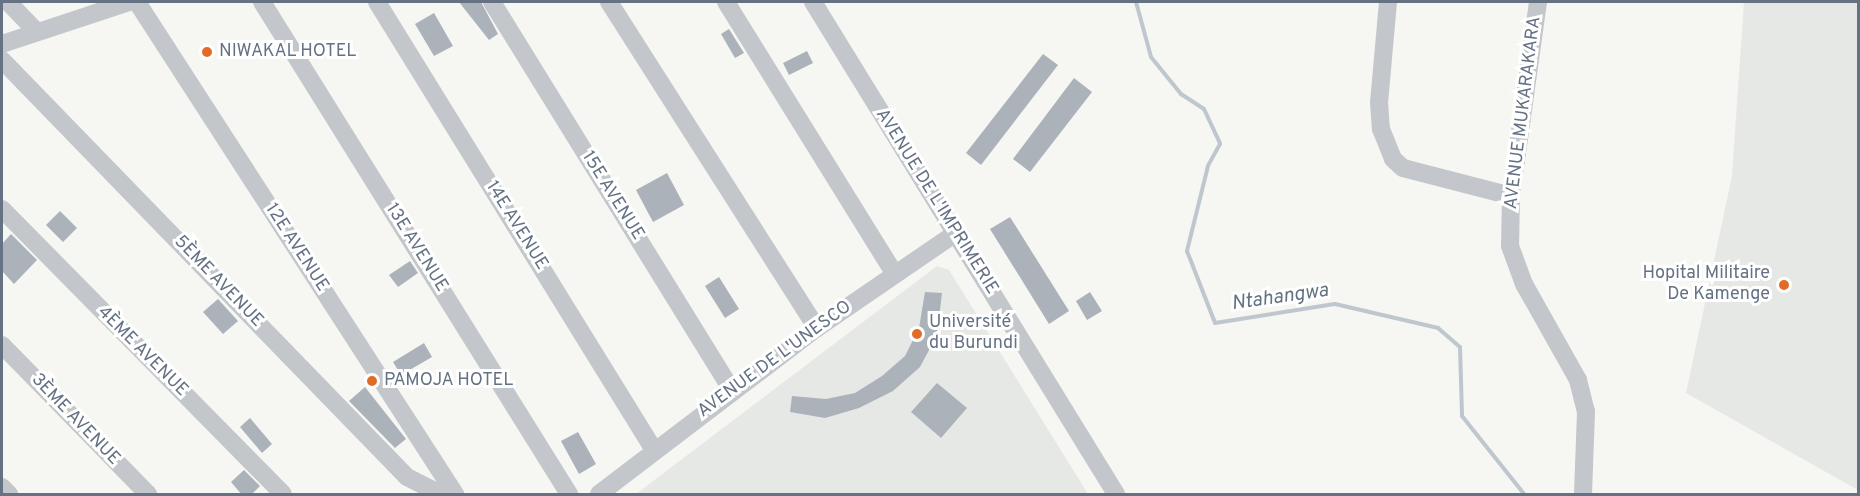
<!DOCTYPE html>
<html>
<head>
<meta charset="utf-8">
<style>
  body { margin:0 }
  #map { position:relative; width:1860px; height:496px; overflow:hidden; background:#f6f6f2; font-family:Overpass,sans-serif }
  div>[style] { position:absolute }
  .built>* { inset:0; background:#e6e8e6 }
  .stream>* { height:4px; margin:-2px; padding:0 2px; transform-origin:2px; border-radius:2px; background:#bfc7ce }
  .building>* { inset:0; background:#acb2b9 }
  .minor>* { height:18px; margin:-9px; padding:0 9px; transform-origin:9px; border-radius:9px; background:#c3c6ca }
  .dots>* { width:16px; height:16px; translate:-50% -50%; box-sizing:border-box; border:3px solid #fff; border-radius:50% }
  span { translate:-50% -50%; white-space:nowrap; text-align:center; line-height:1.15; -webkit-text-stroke:6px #fff; paint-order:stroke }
  .poi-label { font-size:18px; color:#657284 }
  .left { translate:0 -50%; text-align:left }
  .right { translate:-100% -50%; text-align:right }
  .street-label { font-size:18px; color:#657284 }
  .water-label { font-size:20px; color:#617380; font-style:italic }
  .frame { position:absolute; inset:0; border:3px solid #657284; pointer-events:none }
</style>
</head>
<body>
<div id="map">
  <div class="built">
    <div style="clip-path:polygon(1744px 2px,1858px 2px,1858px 490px,1686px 393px,1732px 176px)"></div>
    <div style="clip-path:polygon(937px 266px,949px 270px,1088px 494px,636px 494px)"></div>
  </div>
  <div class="stream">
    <div style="left:1136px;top:2px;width:57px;rotate:74.7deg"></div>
    <div style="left:1151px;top:57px;width:48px;rotate:51deg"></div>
    <div style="left:1181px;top:94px;width:27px;rotate:33deg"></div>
    <div style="left:1204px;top:109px;width:38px;rotate:65deg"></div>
    <div style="left:1220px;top:144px;width:25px;rotate:119deg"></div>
    <div style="left:1208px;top:166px;width:88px;rotate:103.9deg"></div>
    <div style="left:1187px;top:251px;width:77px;rotate:68.7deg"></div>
    <div style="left:1215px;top:323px;width:121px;rotate:-9deg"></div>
    <div style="left:1335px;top:304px;width:106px;rotate:13.1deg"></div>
    <div style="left:1438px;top:328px;width:29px;rotate:41deg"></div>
    <div style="left:1460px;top:347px;width:69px;rotate:88.3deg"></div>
    <div style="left:1462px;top:416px;width:100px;rotate:51.5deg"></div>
  </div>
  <div class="building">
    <div style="clip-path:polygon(459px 2px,481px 2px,498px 34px,489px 40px)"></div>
    <div style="clip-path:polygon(434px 13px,453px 46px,434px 56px,415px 24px)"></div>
    <div style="clip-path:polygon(729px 29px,744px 53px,735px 58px,721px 34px)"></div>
    <div style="clip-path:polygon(807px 51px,813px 63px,789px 75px,783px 63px)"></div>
    <div style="clip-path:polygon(1043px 54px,1058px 65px,981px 165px,966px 153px)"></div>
    <div style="clip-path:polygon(1074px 78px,1092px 92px,1030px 172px,1013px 159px)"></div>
    <div style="clip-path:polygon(667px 173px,684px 205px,653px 222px,636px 190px)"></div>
    <div style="clip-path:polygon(60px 211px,77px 228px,63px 242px,46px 225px)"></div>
    <div style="clip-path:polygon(1010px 217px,1069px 311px,1049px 324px,990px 229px)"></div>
    <div style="clip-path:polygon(11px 234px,37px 260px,14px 284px,2px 271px,2px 244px)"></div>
    <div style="clip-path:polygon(410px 261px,418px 273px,398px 287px,389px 275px)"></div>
    <div style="clip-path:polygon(719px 277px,739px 309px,725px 318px,705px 286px)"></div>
    <div style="clip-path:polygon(925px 292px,942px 293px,937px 335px,920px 367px,893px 391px,859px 408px,825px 418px,790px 412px,792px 396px,826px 399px,855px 393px,882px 376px,905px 356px,919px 328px)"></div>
    <div style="clip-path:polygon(1090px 292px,1102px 311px,1087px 320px,1076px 301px)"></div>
    <div style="clip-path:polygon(218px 299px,238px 321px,223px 334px,203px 312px)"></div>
    <div style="clip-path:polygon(424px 343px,432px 357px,401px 375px,393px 362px)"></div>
    <div style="clip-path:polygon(937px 383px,967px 408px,941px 438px,911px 412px)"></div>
    <div style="clip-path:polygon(365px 387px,406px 439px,395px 448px,349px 401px)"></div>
    <div style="clip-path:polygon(250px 418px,272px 444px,262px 453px,240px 427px)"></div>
    <div style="clip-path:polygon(578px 432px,596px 464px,579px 474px,561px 441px)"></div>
    <div style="clip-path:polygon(244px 470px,260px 486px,251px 495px,242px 495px,231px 482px)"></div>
  </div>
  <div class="minor">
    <div style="left:8px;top:2px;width:40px;rotate:46deg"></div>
    <div style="left:137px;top:2px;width:586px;rotate:57.12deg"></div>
    <div style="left:262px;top:2px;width:580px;rotate:58.04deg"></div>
    <div style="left:377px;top:2px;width:527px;rotate:58.27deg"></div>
    <div style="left:492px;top:2px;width:457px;rotate:58.3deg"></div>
    <div style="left:609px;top:2px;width:387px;rotate:57.5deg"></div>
    <div style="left:726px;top:2px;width:319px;rotate:58.2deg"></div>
    <div style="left:813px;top:2px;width:578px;rotate:58.37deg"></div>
    <div style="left:1388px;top:2px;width:100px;rotate:95.1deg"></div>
    <div style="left:1379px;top:102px;width:27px;rotate:86deg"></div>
    <div style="left:1381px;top:129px;width:32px;rotate:68deg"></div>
    <div style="left:1393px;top:159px;width:13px;rotate:42deg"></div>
    <div style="left:1403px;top:168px;width:112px;rotate:14.5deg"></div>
    <div style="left:1538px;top:2px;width:196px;rotate:97.9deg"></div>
    <div style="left:1511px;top:196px;width:50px;rotate:91.1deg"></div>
    <div style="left:1510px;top:246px;width:40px;rotate:69.8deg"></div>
    <div style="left:1524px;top:284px;width:110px;rotate:60.6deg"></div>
    <div style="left:1578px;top:380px;width:33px;rotate:76deg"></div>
    <div style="left:1586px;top:412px;width:82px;rotate:92.1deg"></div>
    <div style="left:2px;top:44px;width:134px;rotate:-18.3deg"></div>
    <div style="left:2px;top:60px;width:581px;rotate:45.84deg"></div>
    <div style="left:407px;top:477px;width:37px;rotate:27deg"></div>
    <div style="left:2px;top:209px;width:400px;rotate:45.4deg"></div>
    <div style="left:2px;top:345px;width:209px;rotate:45.6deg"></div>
    <div style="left:2px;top:487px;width:10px;rotate:45deg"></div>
    <div style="left:599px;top:494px;width:274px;rotate:-37.3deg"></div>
    <div style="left:817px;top:328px;width:168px;rotate:-34.4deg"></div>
  </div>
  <div class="dots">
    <div style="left:207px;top:52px;background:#e26b26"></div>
    <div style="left:1784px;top:285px;background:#e26b26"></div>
    <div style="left:917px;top:334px;background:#e26b26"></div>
    <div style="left:372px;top:381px;background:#e26b26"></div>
  </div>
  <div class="poi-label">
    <span class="left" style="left:219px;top:52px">NIWAKAL HOTEL</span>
    <span class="right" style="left:1770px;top:285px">Hopital Militaire<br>De Kamenge</span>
    <span class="left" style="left:929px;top:334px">Université<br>du Burundi</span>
    <span class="left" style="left:384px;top:381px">PAMOJA HOTEL</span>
  </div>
  <div class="street-label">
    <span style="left:1524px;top:113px;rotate:-83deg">AVENUE MUKARAKARA</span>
    <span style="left:612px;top:196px;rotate:58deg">15E AVENUE</span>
    <span style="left:936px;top:202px;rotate:58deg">AVENUE DE L'IMPRIMERIE</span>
    <span style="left:516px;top:226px;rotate:58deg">14E AVENUE</span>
    <span style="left:296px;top:248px;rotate:57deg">12E AVENUE</span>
    <span style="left:416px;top:248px;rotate:58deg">13E AVENUE</span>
    <span style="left:218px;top:282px;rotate:46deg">5ÈME AVENUE</span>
    <span style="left:142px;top:352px;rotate:45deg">4ÈME AVENUE</span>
    <span style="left:775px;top:360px;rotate:-36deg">AVENUE DE L'UNESCO</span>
    <span style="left:75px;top:420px;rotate:46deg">3ÈME AVENUE</span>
  </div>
  <div class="water-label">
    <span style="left:1280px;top:298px;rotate:-8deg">Ntahangwa</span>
  </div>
  <div class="frame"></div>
</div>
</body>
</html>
